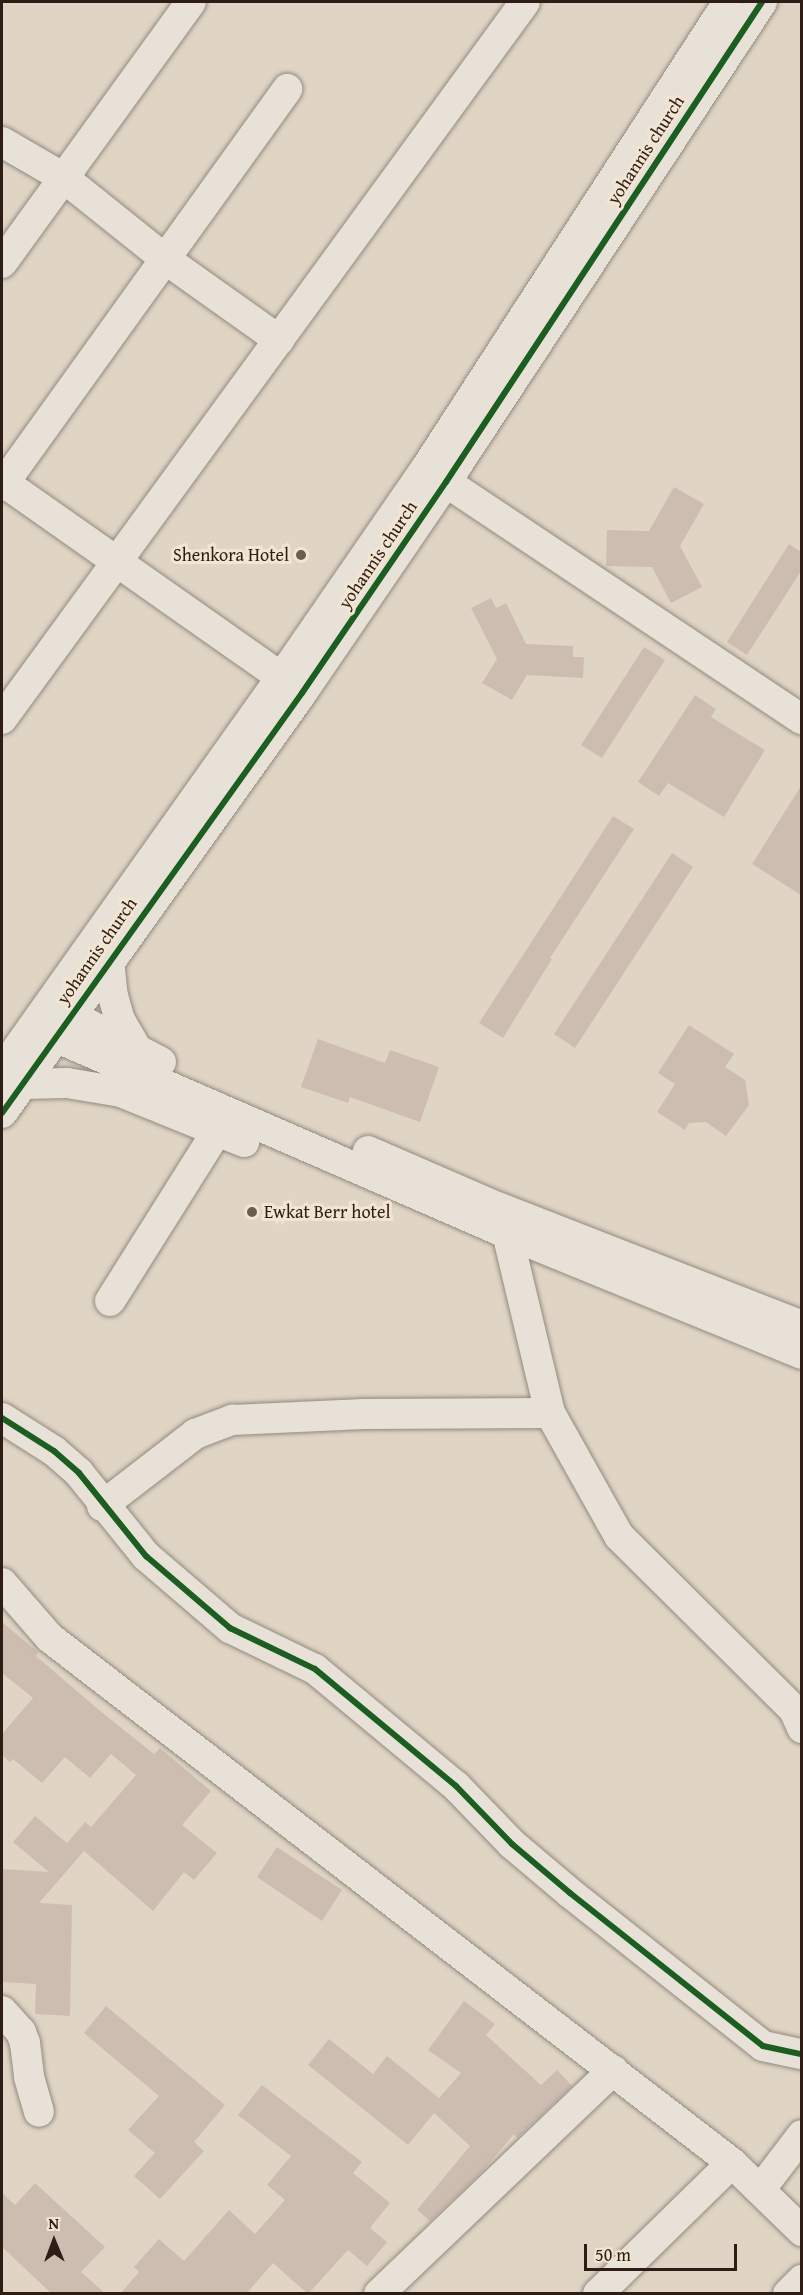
<!DOCTYPE html>
<html>
<head>
<meta charset="utf-8">
<style>
  body { margin:0 }
  #map { position:relative; width:803px; height:2295px; overflow:hidden; background:#e0d5c4; font-family:"Gentium Book Plus",serif }
  div>[style] { position:absolute }
  .building>* { inset:0; background:#cdbdb0 }
  .roads { filter:drop-shadow(0 0 2px #928a80) drop-shadow(0 0 2px #928a80) }
  .minor>* { height:30px; margin:-15px; padding:0 15px; transform-origin:15px; border-radius:15px; background:#e7e1d8 }
  .cycleway>* { height:6px; margin:-3px; padding:0 3px; transform-origin:3px; border-radius:3px; background:#1b5e20 }
  .dots>* { width:16px; height:16px; translate:-50% -50%; box-sizing:border-box; border:3px solid #f2e5d2; border-radius:50% }
  span { translate:-50% -50%; white-space:nowrap; text-align:center; line-height:1.15; -webkit-text-stroke:6px #f2e5d2; paint-order:stroke }
  .street-label { font-size:18px; color:#2e1d16 }
  .poi-label { font-size:18px; color:#2e1d16 }
  .right { translate:-100% -50%; text-align:right }
  .left { translate:0 -50%; text-align:left }
  .frame { position:absolute; inset:0; border:3px solid #2e1d16; pointer-events:none }
  .north { position:absolute; left:24px; top:2211px; width:60px; height:60px; -webkit-text-stroke:4px #f2e5d2; paint-order:stroke; rotate:359deg; font-size:16px; font-weight:700; line-height:24px; text-align:center; color:#2e1d16 }
  .north::after { content:''; display:block; margin:auto; width:21px; height:27px; background:#2e1d16; clip-path:polygon(50% 0,100% 100%,50% 72%,0 100%) }
  .scale { position:absolute; left:584px; top:2244px; width:153px; height:27px; box-sizing:border-box; border:3px solid #2e1d16; border-top:0; padding-left:8px; font-size:18px; line-height:21px; white-space:nowrap; color:#2e1d16; -webkit-text-stroke:4px #f2e5d2; paint-order:stroke }
</style>
</head>
<body>
<div id="map">
  <div class="building">
    <div style="clip-path:polygon(674px 487px,704px 504px,680px 546px,702px 587px,671px 603px,652px 567px,606px 566px,607px 530px,649px 531px)"></div>
    <div style="clip-path:polygon(789px 544px,801px 552px,801px 571px,747px 655px,727px 642px)"></div>
    <div style="clip-path:polygon(491px 598px,496px 608px,506px 603px,526px 644px,573px 646px,573px 657px,584px 657px,583px 678px,527px 675px,512px 700px,482px 683px,497px 659px,471px 608px)"></div>
    <div style="clip-path:polygon(644px 647px,665px 660px,602px 758px,581px 745px)"></div>
    <div style="clip-path:polygon(695px 695px,716px 709px,711px 717px,765px 750px,724px 817px,668px 783px,659px 796px,638px 782px)"></div>
    <div style="clip-path:polygon(801px 786px,801px 895px,752px 864px)"></div>
    <div style="clip-path:polygon(613px 816px,634px 829px,550px 958px,552px 959px,503px 1038px,479px 1023px)"></div>
    <div style="clip-path:polygon(672px 853px,693px 867px,575px 1048px,554px 1034px)"></div>
    <div style="clip-path:polygon(689px 1025px,734px 1054px,725px 1067px,745px 1080px,749px 1105px,726px 1136px,706px 1122px,689px 1123px,685px 1130px,657px 1112px,675px 1084px,658px 1073px)"></div>
    <div style="clip-path:polygon(318px 1039px,385px 1063px,390px 1050px,439px 1067px,420px 1122px,350px 1097px,348px 1103px,301px 1087px)"></div>
    <div style="clip-path:polygon(2px 1622px,38px 1652px,36px 1656px,99px 1710px,154px 1754px,160px 1748px,211px 1791px,182px 1825px,217px 1853px,194px 1880px,184px 1872px,153px 1911px,84px 1851px,39px 1903px,72px 1905px,70px 2016px,35px 2014px,36px 1984px,2px 1982px,2px 1869px,49px 1872px,13px 1842px,35px 1816px,67px 1843px,85px 1822px,91px 1827px,136px 1775px,111px 1754px,90px 1778px,65px 1757px,42px 1783px,13px 1759px,10px 1762px,2px 1755px,2px 1734px,33px 1698px,2px 1673px)"></div>
    <div style="clip-path:polygon(277px 1847px,342px 1890px,322px 1921px,257px 1877px)"></div>
    <div style="clip-path:polygon(464px 2001px,495px 2024px,486px 2035px,541px 2085px,557px 2070px,572px 2086px,517px 2138px,514px 2134px,478px 2176px,430px 2221px,417px 2210px,470px 2146px,434px 2113px,408px 2145px,308px 2065px,329px 2039px,373px 2074px,387px 2056px,439px 2098px,461px 2073px,428px 2050px)"></div>
    <div style="clip-path:polygon(106px 2006px,225px 2105px,194px 2142px,204px 2151px,160px 2199px,134px 2176px,155px 2153px,128px 2130px,159px 2096px,84px 2033px)"></div>
    <div style="clip-path:polygon(262px 2085px,362px 2162px,353px 2173px,390px 2203px,370px 2228px,387px 2242px,367px 2266px,348px 2250px,308px 2294px,273px 2263px,246px 2294px,120px 2294px,139px 2272px,134px 2267px,159px 2239px,184px 2261px,229px 2210px,255px 2234px,285px 2200px,267px 2185px,291px 2156px,238px 2115px)"></div>
    <div style="clip-path:polygon(35px 2183px,105px 2247px,81px 2272px,106px 2294px,52px 2294px,2px 2247px,2px 2193px,15px 2205px)"></div>
  </div>
  <div class="roads">
    <div class="minor">
      <div style="left:2px;top:142px;width:72px;rotate:30.1deg"></div>
      <div style="left:64px;top:178px;width:129px;rotate:38.7deg"></div>
      <div style="left:165px;top:259px;width:140px;rotate:35.4deg"></div>
      <div style="left:2px;top:263px;width:322px;rotate:-54.1deg"></div>
      <div style="left:431px;top:472px;width:446px;rotate:33.7deg"></div>
      <div style="left:2px;top:481px;width:360px;rotate:35.1deg"></div>
      <div style="left:2px;top:486px;width:489px;rotate:-54.3deg"></div>
      <div style="left:2px;top:719px;width:887px;rotate:-53.89deg"></div>
      <div style="left:109px;top:960px;width:36px;rotate:84deg"></div>
      <div style="left:113px;top:996px;width:25px;rotate:74deg"></div>
      <div style="left:120px;top:1020px;width:39px;rotate:60deg"></div>
      <div style="left:52px;top:1005px;width:123px;rotate:27.6deg"></div>
      <div style="left:40px;top:1028px;width:17px;rotate:31deg"></div>
      <div style="left:55px;top:1037px;width:494px;rotate:23.5deg"></div>
      <div style="left:508px;top:1234px;width:318px;rotate:22.2deg"></div>
      <div style="left:2px;top:1070px;width:481px;rotate:-54.6deg"></div>
      <div style="left:281px;top:678px;width:255px;rotate:-55.4deg"></div>
      <div style="left:426px;top:468px;width:555px;rotate:-57.05deg"></div>
      <div style="left:23px;top:1084px;width:44px;rotate:-1.3deg"></div>
      <div style="left:67px;top:1083px;width:55px;rotate:9.5deg"></div>
      <div style="left:121px;top:1092px;width:133px;rotate:22.1deg"></div>
      <div style="left:2px;top:1113px;width:516px;rotate:-54.46deg"></div>
      <div style="left:302px;top:693px;width:255px;rotate:-55.7deg"></div>
      <div style="left:446px;top:482px;width:575px;rotate:-56.64deg"></div>
      <div style="left:368px;top:1151px;width:144px;rotate:23.4deg"></div>
      <div style="left:500px;top:1208px;width:324px;rotate:21.3deg"></div>
      <div style="left:504px;top:1220px;width:198px;rotate:76.6deg"></div>
      <div style="left:550px;top:1413px;width:141px;rotate:60.7deg"></div>
      <div style="left:619px;top:1536px;width:247px;rotate:44.8deg"></div>
      <div style="left:794px;top:1710px;width:20px;rotate:66deg"></div>
      <div style="left:110px;top:1301px;width:201px;rotate:-57.8deg"></div>
      <div style="left:2px;top:1418px;width:62px;rotate:32.4deg"></div>
      <div style="left:54px;top:1451px;width:33px;rotate:41deg"></div>
      <div style="left:79px;top:1473px;width:107px;rotate:51.1deg"></div>
      <div style="left:146px;top:1556px;width:111px;rotate:40.6deg"></div>
      <div style="left:230px;top:1628px;width:94px;rotate:25.8deg"></div>
      <div style="left:315px;top:1669px;width:183px;rotate:39.7deg"></div>
      <div style="left:456px;top:1786px;width:81px;rotate:46deg"></div>
      <div style="left:512px;top:1844px;width:76px;rotate:40.2deg"></div>
      <div style="left:570px;top:1893px;width:246px;rotate:38.4deg"></div>
      <div style="left:763px;top:2046px;width:40px;rotate:12deg"></div>
      <div style="left:102px;top:1506px;width:118px;rotate:-37.7deg"></div>
      <div style="left:195px;top:1434px;width:40px;rotate:-21deg"></div>
      <div style="left:232px;top:1420px;width:132px;rotate:-2.6deg"></div>
      <div style="left:364px;top:1414px;width:186px;rotate:-0.3deg"></div>
      <div style="left:2px;top:1583px;width:73px;rotate:48.9deg"></div>
      <div style="left:50px;top:1638px;width:861px;rotate:37.59deg"></div>
      <div style="left:732px;top:2163px;width:98px;rotate:44.2deg"></div>
      <div style="left:2px;top:2011px;width:28px;rotate:48deg"></div>
      <div style="left:21px;top:2032px;width:12px;rotate:70deg"></div>
      <div style="left:25px;top:2043px;width:34px;rotate:83deg"></div>
      <div style="left:29px;top:2077px;width:36px;rotate:74deg"></div>
      <div style="left:760px;top:2190px;width:69px;rotate:-52.6deg"></div>
      <div style="left:379px;top:2294px;width:324px;rotate:-43.7deg"></div>
      <div style="left:598px;top:2294px;width:187px;rotate:-44.4deg"></div>
      <div style="left:788px;top:2294px;width:20px;rotate:-45deg"></div>
    </div>
  </div>
  <div class="cycleway">
    <div style="left:2px;top:1113px;width:516px;rotate:-54.46deg"></div>
    <div style="left:302px;top:693px;width:255px;rotate:-55.7deg"></div>
    <div style="left:446px;top:482px;width:575px;rotate:-56.64deg"></div>
    <div style="left:2px;top:1418px;width:62px;rotate:32.4deg"></div>
    <div style="left:54px;top:1451px;width:33px;rotate:41deg"></div>
    <div style="left:79px;top:1473px;width:107px;rotate:51.1deg"></div>
    <div style="left:146px;top:1556px;width:111px;rotate:40.6deg"></div>
    <div style="left:230px;top:1628px;width:94px;rotate:25.8deg"></div>
    <div style="left:315px;top:1669px;width:183px;rotate:39.7deg"></div>
    <div style="left:456px;top:1786px;width:81px;rotate:46deg"></div>
    <div style="left:512px;top:1844px;width:76px;rotate:40.2deg"></div>
    <div style="left:570px;top:1893px;width:246px;rotate:38.4deg"></div>
    <div style="left:763px;top:2046px;width:40px;rotate:12deg"></div>
  </div>
  <div class="dots">
    <div style="left:301px;top:555px;background:#6c5d53"></div>
    <div style="left:252px;top:1212px;background:#6c5d53"></div>
  </div>
  <div class="street-label">
    <span style="left:646px;top:150px;rotate:-57deg">yohannis church</span>
    <span style="left:378px;top:555px;rotate:-56deg">yohannis church</span>
    <span style="left:97px;top:951px;rotate:-55deg">yohannis church</span>
  </div>
  <div class="poi-label">
    <span class="right" style="left:289px;top:555px">Shenkora Hotel</span>
    <span class="left" style="left:264px;top:1212px">Ewkat Berr hotel</span>
  </div>
  <div class="frame"></div>
  <div class="north">N</div>
  <div class="scale">50 m</div>
</div>
</body>
</html>
